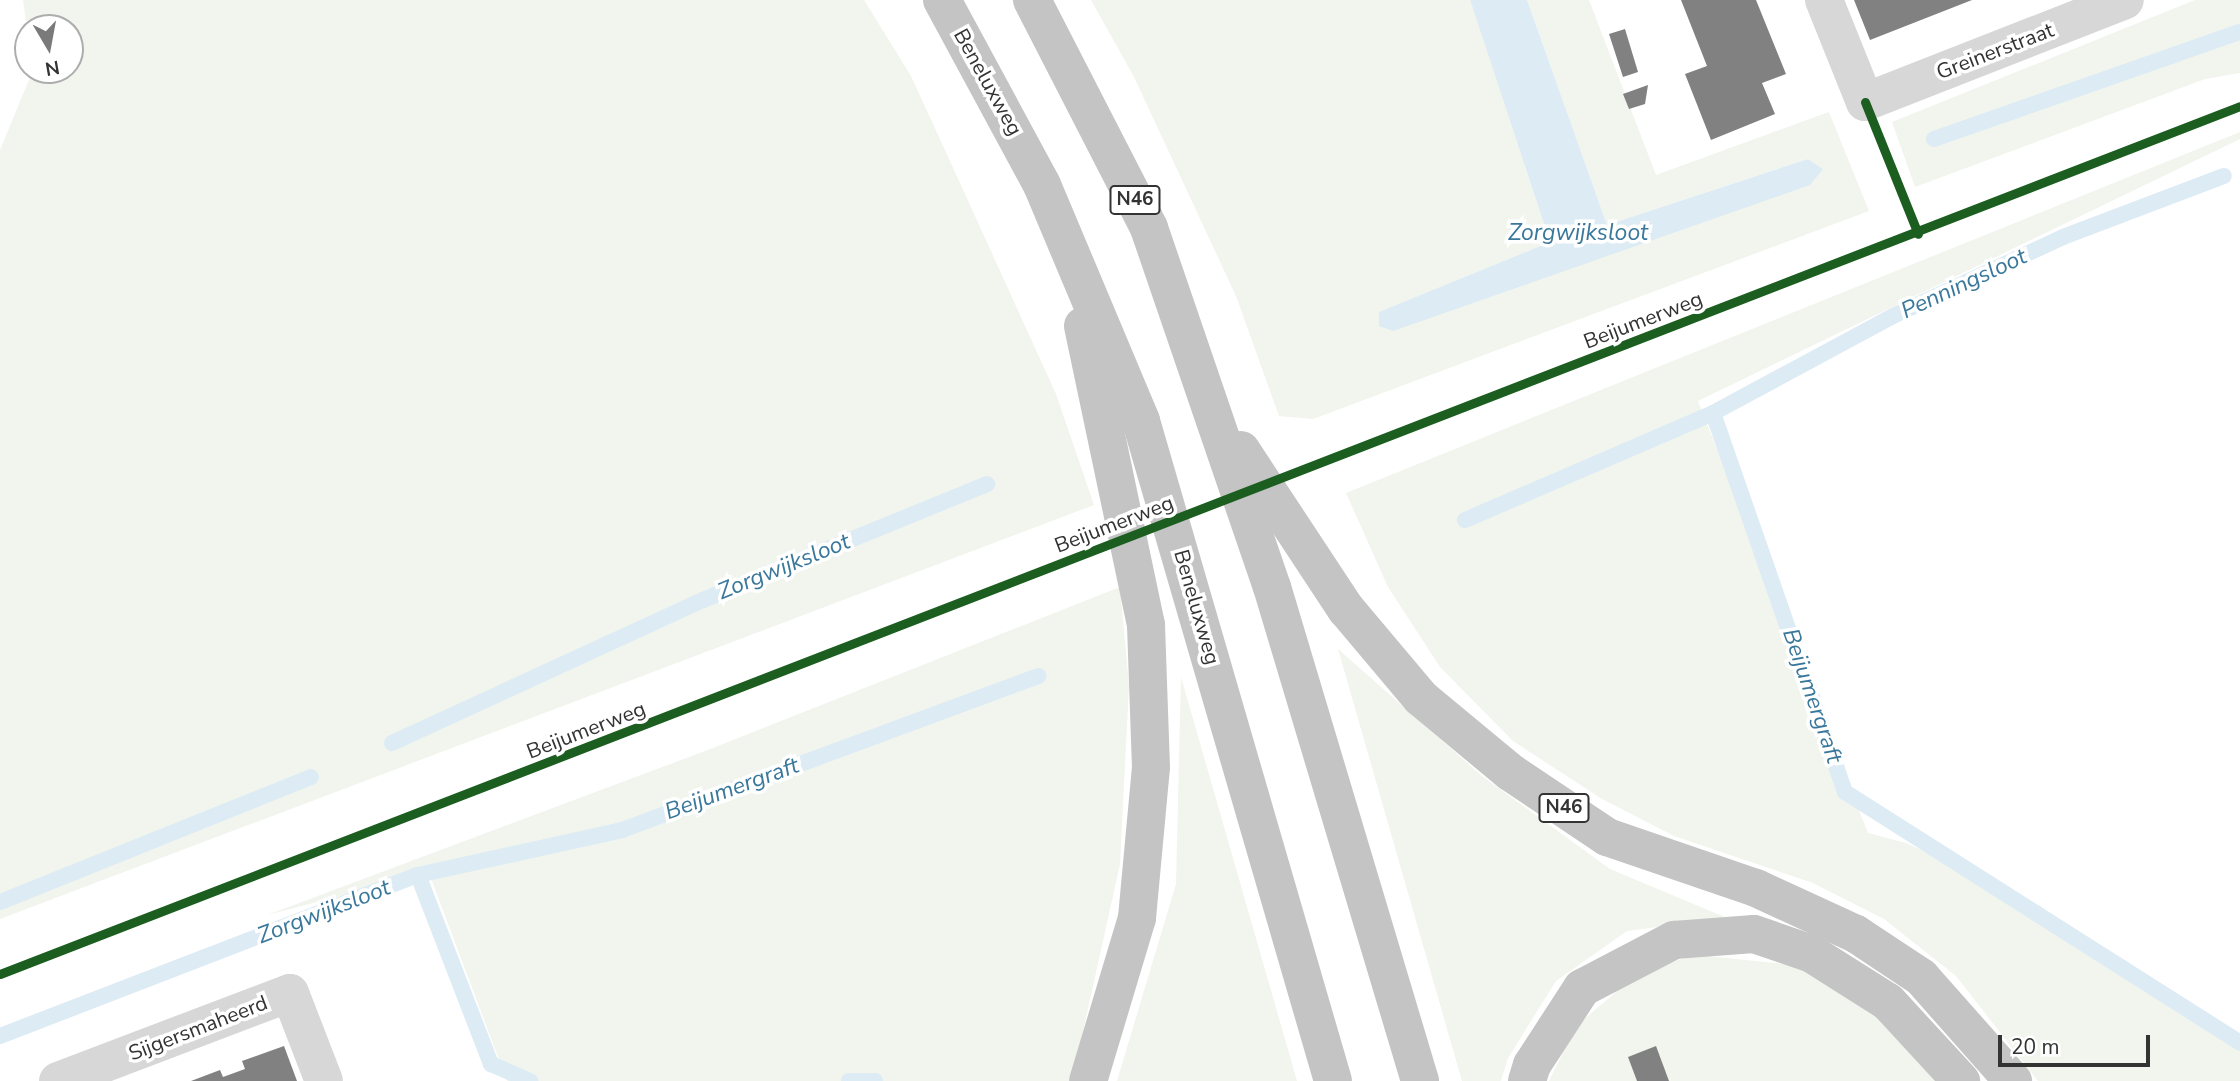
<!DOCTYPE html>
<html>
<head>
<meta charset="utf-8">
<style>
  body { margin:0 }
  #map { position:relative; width:2240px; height:1081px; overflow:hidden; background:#fff; font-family:"Nunito Sans",sans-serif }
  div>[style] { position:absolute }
  .green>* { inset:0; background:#f1f5ed }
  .water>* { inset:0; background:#dcebf4 }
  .stream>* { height:16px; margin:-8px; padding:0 8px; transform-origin:8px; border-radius:8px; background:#dcebf4 }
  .building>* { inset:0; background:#818181 }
  .minor>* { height:38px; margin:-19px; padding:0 19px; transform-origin:19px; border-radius:19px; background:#d7d7d7 }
  .highway>* { height:38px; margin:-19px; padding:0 19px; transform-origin:19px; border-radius:19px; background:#c4c4c4 }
  .cycleway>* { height:9px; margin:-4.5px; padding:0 4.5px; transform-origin:4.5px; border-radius:4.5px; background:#1b5e20 }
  span { translate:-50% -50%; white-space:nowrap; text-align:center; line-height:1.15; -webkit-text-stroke:7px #fff; paint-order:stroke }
  .shield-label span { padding:2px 5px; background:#fff; border:2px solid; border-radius:5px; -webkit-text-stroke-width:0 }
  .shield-label { font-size:19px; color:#333; font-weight:700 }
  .street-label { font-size:21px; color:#333 }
  .water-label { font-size:23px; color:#3a789b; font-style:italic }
  .north { position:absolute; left:14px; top:14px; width:70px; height:70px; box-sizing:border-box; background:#fff; border:2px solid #adadad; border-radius:50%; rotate:170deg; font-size:19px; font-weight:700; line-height:28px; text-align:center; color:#333 }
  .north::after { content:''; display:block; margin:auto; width:24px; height:32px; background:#7a7a7a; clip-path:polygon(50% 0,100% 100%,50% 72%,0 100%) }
  .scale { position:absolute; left:1998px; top:1035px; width:152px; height:32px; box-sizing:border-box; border:4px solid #333; border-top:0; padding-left:9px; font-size:21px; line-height:24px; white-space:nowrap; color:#333; -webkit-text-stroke:5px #fff; paint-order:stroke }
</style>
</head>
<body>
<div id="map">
  <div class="green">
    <div style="clip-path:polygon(23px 0,864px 0,911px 76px,939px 137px,1056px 394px,1094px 505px,0 919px,0 150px,33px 70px,70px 70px,70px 28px,28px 28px,28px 36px)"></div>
    <div style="clip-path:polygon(1091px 0,1470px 0,1550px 242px,1379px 312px,1823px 169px,1808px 159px,1607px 225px,1527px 0,1589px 0,1656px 175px,1829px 112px,1869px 211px,1313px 419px,1279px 416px,1236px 296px,1134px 77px)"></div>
    <div style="clip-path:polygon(2195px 0,2240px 0,2240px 73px,2205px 79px,1915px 187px,1892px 122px)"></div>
    <div style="clip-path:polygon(2240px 132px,2240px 139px,1698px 401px,1868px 833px,1906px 843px,2040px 906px,2240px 1047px,2240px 1081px,2038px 1081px,1956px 976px,1884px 919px,1813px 883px,1674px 836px,1602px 799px,1513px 741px,1440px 667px,1388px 587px,1346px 493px)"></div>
    <div style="clip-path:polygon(1120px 587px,1129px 686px,1120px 864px,1072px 1081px,507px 1081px,429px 873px,267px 915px,713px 748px)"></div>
    <div style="clip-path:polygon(1338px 649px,1482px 776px,1610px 869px,1727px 918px,1627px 931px,1556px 981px,1508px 1058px,1501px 1081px,1462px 1081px)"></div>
    <div style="clip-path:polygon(1181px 677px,1297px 1081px,1117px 1081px,1176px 884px)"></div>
    <div style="clip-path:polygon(1696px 955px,1795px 965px,1885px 1017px,1940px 1081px,1549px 1081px,1576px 1026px,1642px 970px)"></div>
  </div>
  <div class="water">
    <div style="clip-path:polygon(1470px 0,1527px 0,1607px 225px,1808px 159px,1823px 169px,1810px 185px,1393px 331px,1379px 326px,1379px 312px,1550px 242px)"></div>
  </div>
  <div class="stream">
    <div style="left:1934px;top:139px;width:324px;rotate:-19.3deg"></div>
    <div style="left:1713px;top:413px;width:401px;rotate:70.8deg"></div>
    <div style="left:1845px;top:792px;width:468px;rotate:32.4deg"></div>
    <div style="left:1465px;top:520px;width:270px;rotate:-23.3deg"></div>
    <div style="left:1713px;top:413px;width:204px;rotate:-28.3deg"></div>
    <div style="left:1893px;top:316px;width:187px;rotate:-24.9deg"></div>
    <div style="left:2063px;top:237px;width:172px;rotate:-20.8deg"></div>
    <div style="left:392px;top:743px;width:342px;rotate:-24.7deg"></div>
    <div style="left:703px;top:600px;width:307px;rotate:-22.2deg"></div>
    <div style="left:418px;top:875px;width:203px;rotate:68.9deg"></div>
    <div style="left:491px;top:1064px;width:43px;rotate:23.6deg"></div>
    <div style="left:0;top:902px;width:335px;rotate:-21.9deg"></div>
    <div style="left:0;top:1036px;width:448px;rotate:-21.1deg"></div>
    <div style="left:418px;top:875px;width:209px;rotate:-12.4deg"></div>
    <div style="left:622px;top:830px;width:444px;rotate:-20.3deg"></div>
    <div style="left:849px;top:1081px;width:26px"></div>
  </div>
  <div class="building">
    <div style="clip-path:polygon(1681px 0,1756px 0,1786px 74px,1762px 83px,1775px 114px,1711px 140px,1685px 74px,1707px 66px)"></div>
    <div style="clip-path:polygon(1854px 0,1972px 0,1870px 40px)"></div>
    <div style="clip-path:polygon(1625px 29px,1638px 72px,1623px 77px,1609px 34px)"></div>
    <div style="clip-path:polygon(1648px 85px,1645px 104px,1629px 109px,1623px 94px)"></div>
    <div style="clip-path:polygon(284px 1046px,297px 1081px,191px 1081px,220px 1070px,223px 1077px,245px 1069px,242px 1061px)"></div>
    <div style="clip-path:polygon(1656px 1046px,1669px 1081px,1637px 1081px,1628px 1057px)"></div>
  </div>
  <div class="minor">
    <div style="left:1824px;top:0;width:110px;rotate:68.1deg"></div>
    <div style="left:1865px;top:102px;width:279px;rotate:-21.4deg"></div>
    <div style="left:58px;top:1081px;width:248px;rotate:-20.8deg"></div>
    <div style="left:290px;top:993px;width:94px;rotate:68.9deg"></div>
  </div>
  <div class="highway">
    <div style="left:942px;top:0;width:210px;rotate:61.6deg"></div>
    <div style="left:1042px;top:185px;width:256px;rotate:67.2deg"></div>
    <div style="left:1141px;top:421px;width:687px;rotate:73.78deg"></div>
    <div style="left:1032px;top:0;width:256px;rotate:62.8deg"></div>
    <div style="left:1149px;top:228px;width:379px;rotate:71.1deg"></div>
    <div style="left:1272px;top:587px;width:516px;rotate:73.32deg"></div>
    <div style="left:1083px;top:326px;width:306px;rotate:78.1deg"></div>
    <div style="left:1146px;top:625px;width:142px;rotate:88deg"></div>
    <div style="left:1151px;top:767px;width:152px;rotate:95.3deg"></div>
    <div style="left:1137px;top:918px;width:170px;rotate:106.7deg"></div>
    <div style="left:1241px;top:450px;width:191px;rotate:56.6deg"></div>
    <div style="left:1346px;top:609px;width:116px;rotate:49.9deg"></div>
    <div style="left:1421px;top:698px;width:116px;rotate:39.7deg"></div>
    <div style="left:1510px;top:772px;width:117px;rotate:33.8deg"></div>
    <div style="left:1607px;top:837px;width:157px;rotate:18.9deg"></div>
    <div style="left:1756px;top:888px;width:110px;rotate:24.7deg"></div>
    <div style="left:1856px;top:934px;width:78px;rotate:33.5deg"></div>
    <div style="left:1921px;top:977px;width:139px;rotate:48.5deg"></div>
    <div style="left:1527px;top:1081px;width:17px;rotate:-73deg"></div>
    <div style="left:1532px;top:1065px;width:92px;rotate:-57deg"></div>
    <div style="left:1582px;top:988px;width:104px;rotate:-27.6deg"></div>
    <div style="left:1674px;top:940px;width:80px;rotate:-4.3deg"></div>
    <div style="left:1754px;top:934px;width:61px;rotate:19deg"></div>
    <div style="left:1812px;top:954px;width:90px;rotate:32.3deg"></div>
    <div style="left:1888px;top:1002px;width:108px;rotate:47.3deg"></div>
  </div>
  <div class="cycleway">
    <div style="left:1865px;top:102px;width:142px;rotate:68.1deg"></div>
    <div style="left:0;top:974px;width:2402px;rotate:-21.18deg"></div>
  </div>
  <div class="shield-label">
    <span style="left:1135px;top:200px">N46</span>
    <span style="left:1564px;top:808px">N46</span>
  </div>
  <div class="street-label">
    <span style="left:1995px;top:51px;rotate:-21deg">Greinerstraat</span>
    <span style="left:988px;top:82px;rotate:61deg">Beneluxweg</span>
    <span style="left:1643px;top:320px;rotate:-21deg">Beijumerweg</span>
    <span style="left:1114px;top:524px;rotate:-21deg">Beijumerweg</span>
    <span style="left:1197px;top:607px;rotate:74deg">Beneluxweg</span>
    <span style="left:586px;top:730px;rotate:-21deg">Beijumerweg</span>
    <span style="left:198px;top:1028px;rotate:-21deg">Sijgersmaheerd</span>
  </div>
  <div class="water-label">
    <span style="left:1578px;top:233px">Zorgwijksloot</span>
    <span style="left:1964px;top:284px;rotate:-25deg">Penningsloot</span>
    <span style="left:784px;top:567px;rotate:-22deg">Zorgwijksloot</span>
    <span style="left:1812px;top:696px;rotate:71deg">Beijumergraft</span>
    <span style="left:732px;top:789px;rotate:-20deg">Beijumergraft</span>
    <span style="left:324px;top:912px;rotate:-21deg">Zorgwijksloot</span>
  </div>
  <div class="north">N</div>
  <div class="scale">20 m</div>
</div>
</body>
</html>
